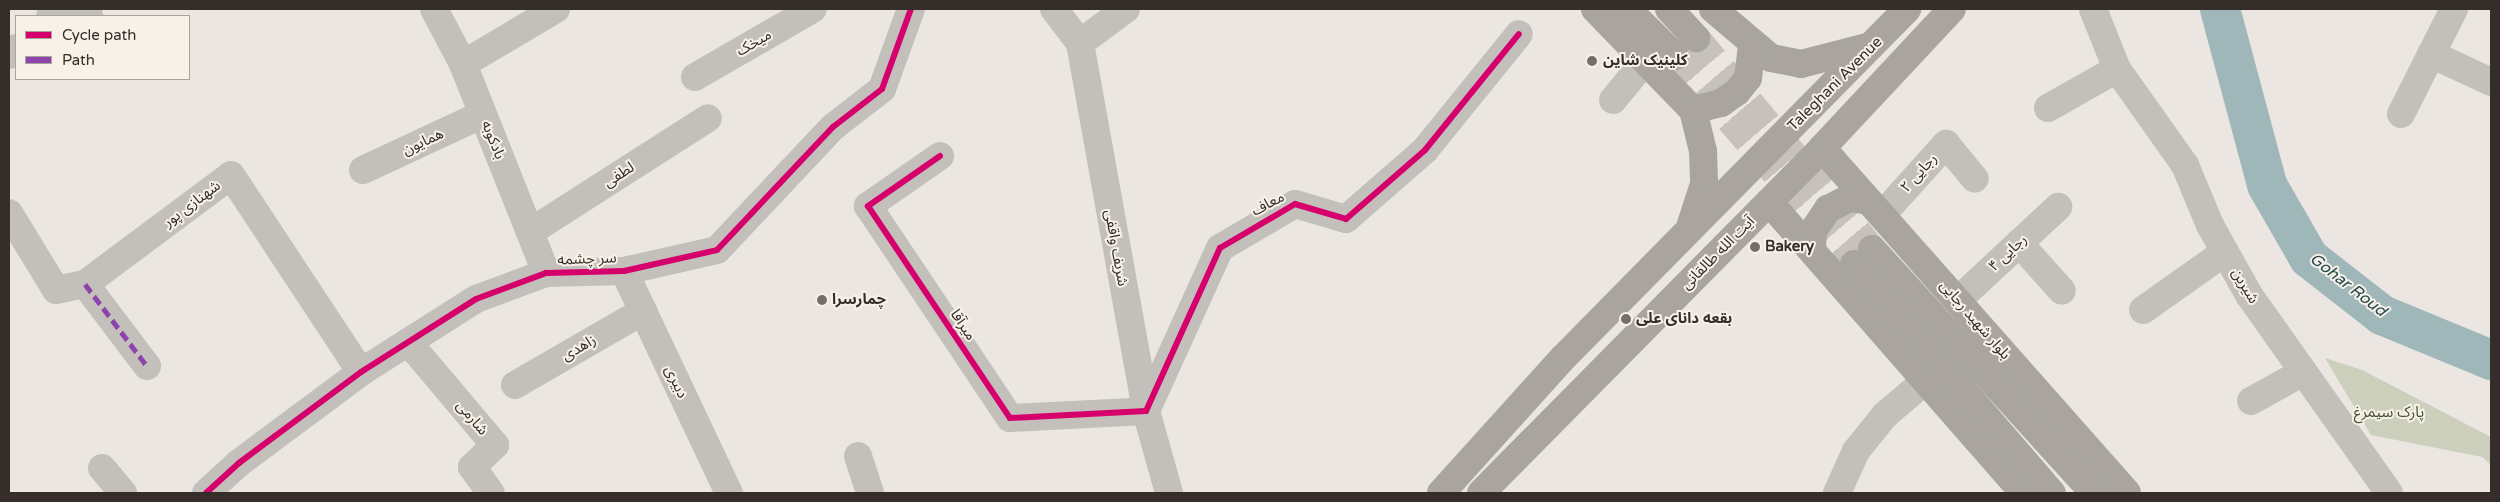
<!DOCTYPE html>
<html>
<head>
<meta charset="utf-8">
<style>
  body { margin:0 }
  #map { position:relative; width:2500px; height:502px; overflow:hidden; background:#ebe6e1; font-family:"Varela Round","Noto Sans Arabic",sans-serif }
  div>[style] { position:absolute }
  .green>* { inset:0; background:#cbcfbc }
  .river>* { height:40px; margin:-20px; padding:0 20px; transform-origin:20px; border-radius:20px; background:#9fb7b9 }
  .major-tunnel>* { height:28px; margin-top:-14px; transform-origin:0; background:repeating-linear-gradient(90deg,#c6c1bc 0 28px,transparent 0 42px) }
  .minor>* { height:28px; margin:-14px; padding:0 14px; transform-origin:14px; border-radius:14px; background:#c3bfba }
  .major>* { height:28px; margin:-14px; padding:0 14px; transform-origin:14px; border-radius:14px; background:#a9a49f }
  .quiet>* { height:5px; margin-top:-2.5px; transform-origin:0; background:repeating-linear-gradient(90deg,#8e44ad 0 10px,transparent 0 15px) }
  .cycleway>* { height:6px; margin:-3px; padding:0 3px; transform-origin:3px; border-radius:3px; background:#d6006c }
  .dots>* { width:14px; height:14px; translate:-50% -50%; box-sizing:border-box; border:2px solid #f7f1e8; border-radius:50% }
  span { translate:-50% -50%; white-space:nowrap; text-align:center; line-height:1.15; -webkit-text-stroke:4px #f7f1e8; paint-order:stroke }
  .street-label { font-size:15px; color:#342d29 }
  .poi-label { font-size:15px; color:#342d29; font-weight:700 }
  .left { translate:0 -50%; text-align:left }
  .park-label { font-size:15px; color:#414f30 }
  .water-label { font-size:16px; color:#234a50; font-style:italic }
  .frame { position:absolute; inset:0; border:10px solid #342d29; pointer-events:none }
  .legend { position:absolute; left:15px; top:15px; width:175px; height:65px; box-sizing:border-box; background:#f7f1e8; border:1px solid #a9a39c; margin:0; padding:6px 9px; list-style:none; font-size:15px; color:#342d29 }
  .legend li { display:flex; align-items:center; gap:10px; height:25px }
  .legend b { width:25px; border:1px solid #a9a39c }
</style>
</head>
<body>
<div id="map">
  <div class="green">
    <div style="clip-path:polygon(2325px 358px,2362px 370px,2491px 437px,2491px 465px,2482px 457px,2371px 435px)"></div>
  </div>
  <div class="river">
    <div style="left:2220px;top:9px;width:182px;rotate:75deg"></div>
    <div style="left:2267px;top:185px;width:84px;rotate:60.1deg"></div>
    <div style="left:2309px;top:258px;width:93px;rotate:38deg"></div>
    <div style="left:2382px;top:315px;width:118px;rotate:22.4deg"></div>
  </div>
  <div class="major-tunnel">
    <div style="left:1696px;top:38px;width:275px;rotate:50.2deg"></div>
    <div style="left:1675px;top:56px;width:274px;rotate:49.3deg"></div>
  </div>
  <div class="minor">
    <div style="left:77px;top:9px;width:14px;rotate:30deg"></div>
    <div style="left:434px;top:9px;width:62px;rotate:62.2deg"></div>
    <div style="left:463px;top:64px;width:225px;rotate:68.3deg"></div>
    <div style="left:1054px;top:9px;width:43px;rotate:52.6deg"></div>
    <div style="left:1080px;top:43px;width:374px;rotate:79.8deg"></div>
    <div style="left:1146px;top:411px;width:85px;rotate:74.3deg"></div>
    <div style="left:2093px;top:9px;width:65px;rotate:68.2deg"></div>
    <div style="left:2117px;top:69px;width:118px;rotate:54.7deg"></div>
    <div style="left:2185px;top:165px;width:65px;rotate:67.4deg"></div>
    <div style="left:2210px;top:225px;width:80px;rotate:60.9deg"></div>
    <div style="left:2249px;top:295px;width:242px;rotate:54.7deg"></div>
    <div style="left:50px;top:16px;width:11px;rotate:-41deg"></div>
    <div style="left:1080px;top:43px;width:57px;rotate:-36.5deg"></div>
    <div style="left:2431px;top:54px;width:66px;rotate:25deg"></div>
    <div style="left:9px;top:55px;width:10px;rotate:-45deg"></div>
    <div style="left:463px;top:64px;width:108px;rotate:-30.6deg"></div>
    <div style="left:695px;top:77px;width:136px;rotate:-30deg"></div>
    <div style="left:1613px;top:100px;width:52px;rotate:-50.5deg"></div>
    <div style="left:2048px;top:108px;width:79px;rotate:-29.5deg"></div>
    <div style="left:2401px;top:114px;width:118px;rotate:-63.2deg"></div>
    <div style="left:940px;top:156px;width:88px;rotate:145.2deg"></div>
    <div style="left:868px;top:206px;width:255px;rotate:56.2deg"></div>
    <div style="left:1010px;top:418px;width:136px;rotate:-2.9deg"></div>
    <div style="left:1146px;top:411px;width:179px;rotate:-65.6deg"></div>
    <div style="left:1220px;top:248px;width:87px;rotate:-30.4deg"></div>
    <div style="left:1295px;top:204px;width:53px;rotate:16.4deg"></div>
    <div style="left:1346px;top:219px;width:105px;rotate:-41.1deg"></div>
    <div style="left:1425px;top:150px;width:149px;rotate:-51deg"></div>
    <div style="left:363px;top:170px;width:132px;rotate:-25deg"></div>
    <div style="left:9px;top:213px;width:90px;rotate:58.6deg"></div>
    <div style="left:56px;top:290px;width:30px;rotate:-12deg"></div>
    <div style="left:85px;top:284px;width:182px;rotate:-36.7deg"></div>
    <div style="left:231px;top:175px;width:236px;rotate:56.6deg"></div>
    <div style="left:1882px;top:215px;width:96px;rotate:-48deg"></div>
    <div style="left:1946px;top:144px;width:45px;rotate:50.4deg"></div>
    <div style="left:530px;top:232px;width:211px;rotate:-32.6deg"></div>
    <div style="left:2019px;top:243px;width:64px;rotate:48.1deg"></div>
    <div style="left:624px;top:271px;width:246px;rotate:64.7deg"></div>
    <div style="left:85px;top:284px;width:103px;rotate:52.9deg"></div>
    <div style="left:1958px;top:300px;width:137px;rotate:-42.9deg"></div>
    <div style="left:2143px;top:310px;width:100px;rotate:-35.3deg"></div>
    <div style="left:408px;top:342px;width:135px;rotate:49.8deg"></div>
    <div style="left:495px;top:445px;width:32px;rotate:136deg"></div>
    <div style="left:472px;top:467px;width:32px;rotate:54deg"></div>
    <div style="left:515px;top:385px;width:148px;rotate:-30deg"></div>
    <div style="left:2251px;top:401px;width:60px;rotate:-29.1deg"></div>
    <div style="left:858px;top:456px;width:39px;rotate:72deg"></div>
    <div style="left:102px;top:468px;width:33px;rotate:50deg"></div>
    <div style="left:206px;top:493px;width:45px;rotate:-42.3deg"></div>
    <div style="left:239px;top:463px;width:152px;rotate:-36.7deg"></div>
    <div style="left:361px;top:372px;width:136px;rotate:-32.4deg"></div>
    <div style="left:476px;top:299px;width:75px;rotate:-20.4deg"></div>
    <div style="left:546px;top:273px;width:78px;rotate:-1.5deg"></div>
    <div style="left:624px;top:271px;width:95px;rotate:-12.7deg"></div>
    <div style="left:717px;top:250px;width:169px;rotate:-46.7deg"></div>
    <div style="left:833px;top:127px;width:62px;rotate:-37.8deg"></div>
    <div style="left:882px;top:89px;width:85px;rotate:-70.1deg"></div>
    <div style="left:1837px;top:493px;width:46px;rotate:-65.7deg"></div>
    <div style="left:1856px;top:451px;width:46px;rotate:-51.1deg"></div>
    <div style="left:1885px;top:415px;width:52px;rotate:-40.4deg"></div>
  </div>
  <div class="major">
    <div style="left:1595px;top:9px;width:141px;rotate:45.9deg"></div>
    <div style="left:1693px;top:110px;width:42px;rotate:76.3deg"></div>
    <div style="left:1703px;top:151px;width:33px;rotate:88deg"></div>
    <div style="left:1704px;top:184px;width:42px;rotate:108deg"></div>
    <div style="left:1627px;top:9px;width:67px;rotate:44.4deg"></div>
    <div style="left:1669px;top:9px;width:40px;rotate:47deg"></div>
    <div style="left:1713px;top:9px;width:76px;rotate:40.2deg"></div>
    <div style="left:1771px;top:58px;width:31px;rotate:11deg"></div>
    <div style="left:1801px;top:64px;width:72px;rotate:-14.4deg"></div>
    <div style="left:1693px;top:110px;width:29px;rotate:-14deg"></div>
    <div style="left:1721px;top:103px;width:19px;rotate:-35deg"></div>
    <div style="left:1737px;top:92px;width:18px;rotate:-52deg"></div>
    <div style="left:1748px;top:78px;width:32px;rotate:-83deg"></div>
    <div style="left:1822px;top:148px;width:460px;rotate:48.5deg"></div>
    <div style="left:1769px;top:202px;width:387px;rotate:48.8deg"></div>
    <div style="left:1812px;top:249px;width:18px;rotate:-87deg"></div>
    <div style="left:1813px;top:231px;width:27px;rotate:-56deg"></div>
    <div style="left:1828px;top:209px;width:25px;rotate:-27deg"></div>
    <div style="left:1850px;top:198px;width:19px;rotate:9deg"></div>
    <div style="left:1872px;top:249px;width:330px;rotate:47.7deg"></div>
    <div style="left:1854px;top:264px;width:303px;rotate:49.2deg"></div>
    <div style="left:1441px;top:493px;width:183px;rotate:-47.9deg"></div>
    <div style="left:1564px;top:357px;width:489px;rotate:-45.4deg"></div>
    <div style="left:1481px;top:493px;width:485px;rotate:-45.3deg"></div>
    <div style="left:1822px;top:148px;width:190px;rotate:-46.9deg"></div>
  </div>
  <div class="quiet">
    <div style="left:85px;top:284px;width:103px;rotate:52.9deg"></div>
  </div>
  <div class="cycleway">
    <div style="left:940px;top:156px;width:88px;rotate:145.2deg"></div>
    <div style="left:868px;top:206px;width:255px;rotate:56.2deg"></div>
    <div style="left:1010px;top:418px;width:136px;rotate:-2.9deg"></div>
    <div style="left:1146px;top:411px;width:179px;rotate:-65.6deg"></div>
    <div style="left:1220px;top:248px;width:87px;rotate:-30.4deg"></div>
    <div style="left:1295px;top:204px;width:53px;rotate:16.4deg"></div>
    <div style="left:1346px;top:219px;width:105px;rotate:-41.1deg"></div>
    <div style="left:1425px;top:150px;width:149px;rotate:-51deg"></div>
    <div style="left:206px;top:493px;width:45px;rotate:-42.3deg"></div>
    <div style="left:239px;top:463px;width:152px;rotate:-36.7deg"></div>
    <div style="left:361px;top:372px;width:136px;rotate:-32.4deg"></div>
    <div style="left:476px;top:299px;width:75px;rotate:-20.4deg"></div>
    <div style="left:546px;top:273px;width:78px;rotate:-1.5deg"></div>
    <div style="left:624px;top:271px;width:95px;rotate:-12.7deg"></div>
    <div style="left:717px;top:250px;width:169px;rotate:-46.7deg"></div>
    <div style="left:833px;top:127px;width:62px;rotate:-37.8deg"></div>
    <div style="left:882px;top:89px;width:85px;rotate:-70.1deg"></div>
  </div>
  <div class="dots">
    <div style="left:1592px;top:61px;background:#746e69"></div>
    <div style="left:1755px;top:247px;background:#746e69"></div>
    <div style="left:822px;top:300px;background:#746e69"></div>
    <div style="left:1626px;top:319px;background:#746e69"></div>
  </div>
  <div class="street-label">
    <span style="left:754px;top:43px;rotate:-30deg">میخک</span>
    <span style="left:1835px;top:84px;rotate:-45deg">Taleghani Avenue</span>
    <span style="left:493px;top:140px;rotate:68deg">بادکوبه</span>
    <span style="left:423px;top:142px;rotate:-25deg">همایون</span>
    <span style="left:1919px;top:173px;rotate:-48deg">رجایی ۲</span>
    <span style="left:619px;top:175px;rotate:-33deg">لطفی</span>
    <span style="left:192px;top:204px;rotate:-37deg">شهنازی پور</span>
    <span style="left:1268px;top:204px;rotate:-28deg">معاف</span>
    <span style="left:1116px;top:248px;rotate:80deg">شریف واقفی</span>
    <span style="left:1718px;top:253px;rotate:-45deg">آیت الله طالقانی</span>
    <span style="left:2008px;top:253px;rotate:-43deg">رجایی ۴</span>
    <span style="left:587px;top:259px;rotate:-2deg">سر چشمه</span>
    <span style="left:2245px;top:286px;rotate:59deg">شیرین</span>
    <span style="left:1975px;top:320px;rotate:49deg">بلوار شهید رجایی</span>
    <span style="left:963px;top:325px;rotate:56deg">میرآقا</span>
    <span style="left:579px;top:348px;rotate:-30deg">زاهدی</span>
    <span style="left:676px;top:382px;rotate:65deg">دبیری</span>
    <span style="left:472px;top:418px;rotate:50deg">شارمی</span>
  </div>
  <div class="poi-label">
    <span class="left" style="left:1603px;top:61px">کلینیک شاین</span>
    <span class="left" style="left:1765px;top:247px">Bakery</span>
    <span class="left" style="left:832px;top:300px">چمارسرا</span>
    <span class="left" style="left:1636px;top:319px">بقعه دانای علی</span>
  </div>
  <div class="park-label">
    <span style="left:2389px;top:413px">پارک سیمرغ</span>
  </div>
  <div class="water-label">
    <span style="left:2348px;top:285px;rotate:38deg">Gohar Roud</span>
  </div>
  <div class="frame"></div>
  <ul class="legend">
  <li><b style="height:6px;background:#d6006c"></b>Cycle path</li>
  <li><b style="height:6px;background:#8e44ad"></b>Path</li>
  </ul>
</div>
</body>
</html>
